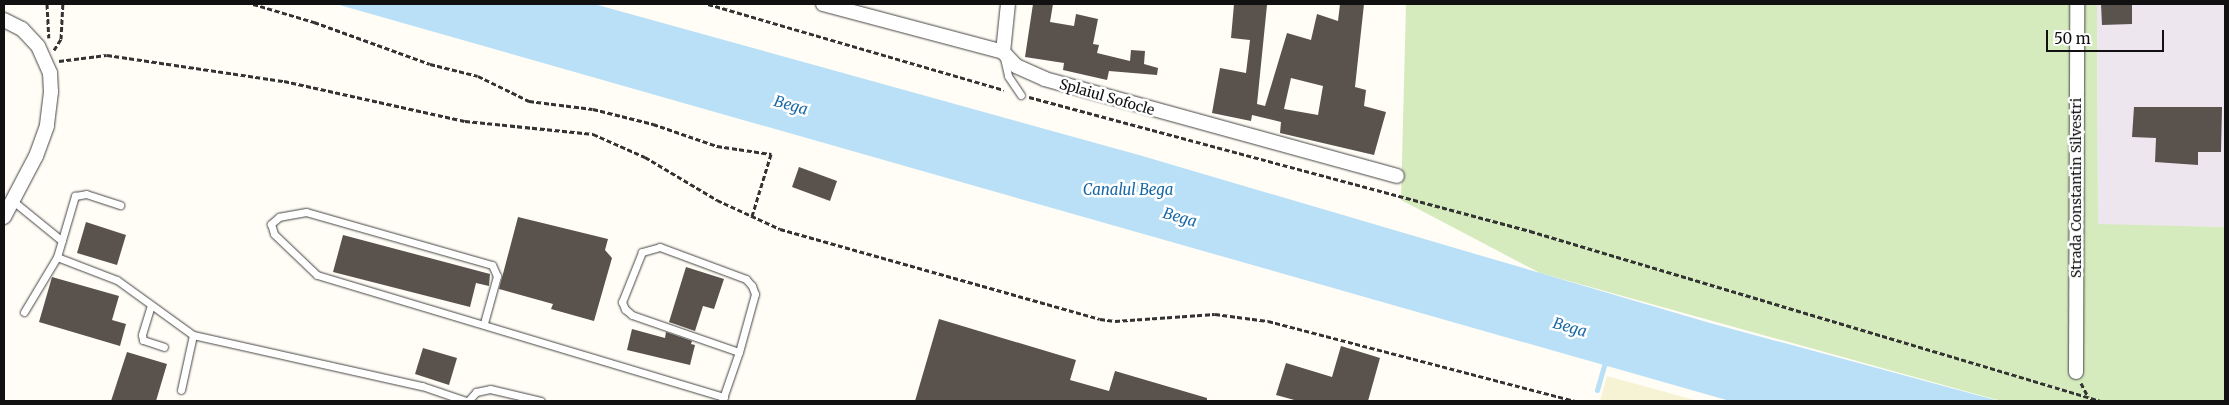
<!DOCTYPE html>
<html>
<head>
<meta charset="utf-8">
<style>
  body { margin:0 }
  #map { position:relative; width:2229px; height:405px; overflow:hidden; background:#fffdf5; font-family:Merriweather,serif }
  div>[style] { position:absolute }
  .industrial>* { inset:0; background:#eee6ef }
  .farmland>* { inset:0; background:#f6f3d4 }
  .green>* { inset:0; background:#d5ebbd }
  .water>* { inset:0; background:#b9e0f7 }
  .stream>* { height:5px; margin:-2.5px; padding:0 2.5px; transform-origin:2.5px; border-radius:2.5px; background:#b9e0f7 }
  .building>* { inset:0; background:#5a524d }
  .path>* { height:3px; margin-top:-1.5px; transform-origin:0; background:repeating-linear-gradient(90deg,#333 0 5px,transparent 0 7.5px) }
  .roads { filter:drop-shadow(0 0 1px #444) drop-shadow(0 0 1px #444) }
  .lane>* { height:7px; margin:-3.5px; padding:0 3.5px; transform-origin:3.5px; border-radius:3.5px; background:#fff }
  .street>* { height:14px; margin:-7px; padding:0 7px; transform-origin:7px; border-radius:7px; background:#fff }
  span { translate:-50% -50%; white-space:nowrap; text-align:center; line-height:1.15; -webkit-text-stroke:5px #fff; paint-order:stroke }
  .street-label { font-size:14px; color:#111 }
  .water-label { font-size:15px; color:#1768a6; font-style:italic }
  .frame { position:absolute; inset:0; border:5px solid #111; pointer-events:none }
  .scale { position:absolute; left:2046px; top:30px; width:118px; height:22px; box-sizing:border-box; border:2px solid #111; border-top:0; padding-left:6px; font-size:15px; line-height:18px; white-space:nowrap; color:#111; -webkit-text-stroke:4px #fff; paint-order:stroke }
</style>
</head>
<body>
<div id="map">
  <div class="industrial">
    <div style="clip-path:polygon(2097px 4px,2225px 4px,2225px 227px,2098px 225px)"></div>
  </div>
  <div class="farmland">
    <div style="clip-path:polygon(1607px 376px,1698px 401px,1600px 401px)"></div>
  </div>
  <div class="green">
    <div style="clip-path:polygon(1406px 4px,2097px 4px,2098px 224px,2225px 227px,2225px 401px,2001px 401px,1540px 273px,1401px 200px)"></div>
  </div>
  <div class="water">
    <div style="clip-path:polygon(336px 4px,594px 4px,1139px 155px,1710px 323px,1999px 401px,1730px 401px)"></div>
  </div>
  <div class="stream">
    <div style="left:1597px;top:390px;width:32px;rotate:-74deg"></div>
  </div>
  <div class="building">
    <div style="clip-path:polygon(1033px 4px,1053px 4px,1050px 22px,1074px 26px,1076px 14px,1098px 19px,1093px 44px,1099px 45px,1097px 53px,1130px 61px,1131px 50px,1145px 51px,1144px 64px,1158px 68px,1157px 75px,1109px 71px,1107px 80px,1063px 70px,1064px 63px,1025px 57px)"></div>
    <div style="clip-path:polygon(evenodd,1234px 4px,1267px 5px,1257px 104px,1265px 106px,1287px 33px,1311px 40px,1317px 14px,1338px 21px,1340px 4px,1364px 4px,1355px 87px,1366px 90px,1364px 106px,1386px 112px,1374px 155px,1280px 133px,1281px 122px,1252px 115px,1251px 121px,1212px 113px,1220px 68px,1246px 73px,1250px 40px,1231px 38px,1234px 4px,1291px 78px,1323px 86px,1318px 115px,1284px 109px,1291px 78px)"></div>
    <div style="clip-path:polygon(2101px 4px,2132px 4px,2132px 24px,2102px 25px)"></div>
    <div style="clip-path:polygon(2134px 107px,2222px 107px,2221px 152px,2198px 152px,2198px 165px,2155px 162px,2156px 138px,2132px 137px)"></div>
    <div style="clip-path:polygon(799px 167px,837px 181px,830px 201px,792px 187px)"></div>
    <div style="clip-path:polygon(518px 217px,608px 239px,605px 250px,612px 258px,594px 321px,551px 309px,553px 304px,499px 289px)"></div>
    <div style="clip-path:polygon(86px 222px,126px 235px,117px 265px,77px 253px)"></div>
    <div style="clip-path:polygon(343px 235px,490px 274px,489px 286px,476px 283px,470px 307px,333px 272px)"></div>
    <div style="clip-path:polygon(686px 267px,724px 279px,714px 309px,703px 306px,695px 331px,669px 322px)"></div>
    <div style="clip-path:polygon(52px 277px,119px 296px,112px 320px,126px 324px,120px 346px,39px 322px)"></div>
    <div style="clip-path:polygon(939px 319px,1076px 360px,1070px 380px,1109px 391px,1115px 371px,1207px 398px,1207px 401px,915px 401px)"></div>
    <div style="clip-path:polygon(632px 329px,665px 338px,666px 332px,692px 341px,691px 344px,695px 345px,690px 365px,627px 350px)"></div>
    <div style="clip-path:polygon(1341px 346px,1380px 358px,1368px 401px,1298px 401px,1276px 395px,1286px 363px,1332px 377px)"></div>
    <div style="clip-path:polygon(423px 348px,457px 358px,449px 385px,415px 374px)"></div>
    <div style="clip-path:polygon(127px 352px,167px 364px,156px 401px,111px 401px)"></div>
  </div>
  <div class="path">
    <div style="left:47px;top:4px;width:34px;rotate:87deg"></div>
    <div style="left:253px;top:4px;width:64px;rotate:16.4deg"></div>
    <div style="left:314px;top:22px;width:123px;rotate:19.9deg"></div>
    <div style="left:430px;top:64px;width:49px;rotate:14deg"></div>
    <div style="left:478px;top:76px;width:57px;rotate:26.1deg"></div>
    <div style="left:529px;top:101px;width:64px;rotate:7.1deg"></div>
    <div style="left:593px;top:109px;width:62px;rotate:14deg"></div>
    <div style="left:653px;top:124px;width:68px;rotate:19deg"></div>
    <div style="left:717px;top:146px;width:55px;rotate:8.4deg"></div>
    <div style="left:771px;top:154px;width:65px;rotate:107deg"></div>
    <div style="left:708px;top:4px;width:308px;rotate:16.2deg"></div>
    <div style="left:54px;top:50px;width:13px;rotate:-58deg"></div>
    <div style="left:61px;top:39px;width:35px;rotate:-87deg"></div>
    <div style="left:59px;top:61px;width:48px;rotate:-7.1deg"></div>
    <div style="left:107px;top:55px;width:179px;rotate:8.4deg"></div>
    <div style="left:284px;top:81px;width:185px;rotate:12.5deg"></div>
    <div style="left:465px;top:121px;width:129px;rotate:5.8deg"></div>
    <div style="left:593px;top:134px;width:57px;rotate:23.9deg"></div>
    <div style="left:645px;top:157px;width:84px;rotate:30.8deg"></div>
    <div style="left:717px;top:200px;width:69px;rotate:24.7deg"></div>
    <div style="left:780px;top:229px;width:332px;rotate:15.7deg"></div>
    <div style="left:1100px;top:319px;width:15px;rotate:8deg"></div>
    <div style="left:1115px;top:321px;width:100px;rotate:-4deg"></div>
    <div style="left:1215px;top:314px;width:53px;rotate:7.5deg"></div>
    <div style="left:1268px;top:321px;width:317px;rotate:14.6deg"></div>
    <div style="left:1029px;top:97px;width:519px;rotate:14.97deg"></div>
    <div style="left:1530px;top:231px;width:596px;rotate:16.58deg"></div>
    <div style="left:2081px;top:383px;width:16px;rotate:63deg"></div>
  </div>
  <div class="roads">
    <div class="lane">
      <div style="left:1004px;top:58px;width:18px;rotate:77deg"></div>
      <div style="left:1008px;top:76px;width:23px;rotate:56deg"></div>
      <div style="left:13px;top:201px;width:63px;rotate:39.2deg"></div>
      <div style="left:57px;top:257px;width:64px;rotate:21deg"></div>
      <div style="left:117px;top:280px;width:94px;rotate:35.9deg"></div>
      <div style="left:193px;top:335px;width:235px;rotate:12.6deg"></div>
      <div style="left:422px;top:386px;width:46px;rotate:18.8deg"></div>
      <div style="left:151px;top:305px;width:31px;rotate:107deg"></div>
      <div style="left:142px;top:335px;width:5px;rotate:79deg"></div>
      <div style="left:143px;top:340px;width:22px;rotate:18deg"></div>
      <div style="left:24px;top:312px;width:64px;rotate:-59deg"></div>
      <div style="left:57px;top:257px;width:64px;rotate:-73.6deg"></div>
      <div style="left:75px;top:196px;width:11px;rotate:-10deg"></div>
      <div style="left:86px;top:194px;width:36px;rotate:18deg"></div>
      <div style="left:484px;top:323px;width:49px;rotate:-74.5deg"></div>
      <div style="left:497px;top:276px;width:12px;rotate:-114deg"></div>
      <div style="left:492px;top:265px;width:193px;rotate:-164.1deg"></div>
      <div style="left:306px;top:212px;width:27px;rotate:170deg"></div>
      <div style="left:279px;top:217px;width:11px;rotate:139deg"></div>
      <div style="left:271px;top:224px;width:10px;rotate:73deg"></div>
      <div style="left:274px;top:234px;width:59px;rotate:43.6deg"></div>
      <div style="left:317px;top:275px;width:425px;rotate:16.7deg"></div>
      <div style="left:181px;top:390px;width:56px;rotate:-77.7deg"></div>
      <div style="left:468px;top:401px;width:12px;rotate:-48deg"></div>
      <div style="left:476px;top:392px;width:14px;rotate:-12deg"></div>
      <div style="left:490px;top:389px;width:52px;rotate:13.2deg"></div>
      <div style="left:722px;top:401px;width:52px;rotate:-70.9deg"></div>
      <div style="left:739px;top:352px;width:60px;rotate:-74.6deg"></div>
      <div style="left:755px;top:294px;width:9px;rotate:-111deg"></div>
      <div style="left:752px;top:286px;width:9px;rotate:-131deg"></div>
      <div style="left:746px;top:279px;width:92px;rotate:-159.6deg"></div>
      <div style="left:660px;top:247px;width:19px;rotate:164deg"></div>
      <div style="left:642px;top:252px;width:54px;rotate:111.8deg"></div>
      <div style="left:622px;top:302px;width:8px;rotate:67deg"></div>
      <div style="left:625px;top:309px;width:9px;rotate:41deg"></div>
      <div style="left:632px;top:315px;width:113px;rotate:19.1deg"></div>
    </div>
    <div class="street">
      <div style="left:823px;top:4px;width:186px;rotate:14.9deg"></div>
      <div style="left:1003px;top:52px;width:19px;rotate:47deg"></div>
      <div style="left:1016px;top:66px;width:32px;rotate:24deg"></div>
      <div style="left:1045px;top:79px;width:365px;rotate:15.4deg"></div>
      <div style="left:4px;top:20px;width:20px;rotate:27deg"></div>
      <div style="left:22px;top:29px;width:23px;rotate:47deg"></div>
      <div style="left:38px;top:46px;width:30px;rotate:66deg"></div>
      <div style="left:50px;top:73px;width:19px;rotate:87deg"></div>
      <div style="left:51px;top:92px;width:34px;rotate:97deg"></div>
      <div style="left:47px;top:126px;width:32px;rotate:110deg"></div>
      <div style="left:36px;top:156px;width:69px;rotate:117.7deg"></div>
      <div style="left:1003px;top:52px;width:48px;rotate:-84.1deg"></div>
      <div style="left:2076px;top:372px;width:368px;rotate:-89.8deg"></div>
    </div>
  </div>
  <div class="street-label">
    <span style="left:1107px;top:97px;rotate:16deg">Splaiul Sofocle</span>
    <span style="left:2076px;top:188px;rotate:-90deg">Strada Constantin Silvestri</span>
  </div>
  <div class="water-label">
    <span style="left:791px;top:105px;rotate:16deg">Bega</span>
    <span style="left:1128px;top:190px">Canalul Bega</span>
    <span style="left:1180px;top:217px;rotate:16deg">Bega</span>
    <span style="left:1570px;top:327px;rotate:16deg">Bega</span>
  </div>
  <div class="frame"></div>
  <div class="scale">50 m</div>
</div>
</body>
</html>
